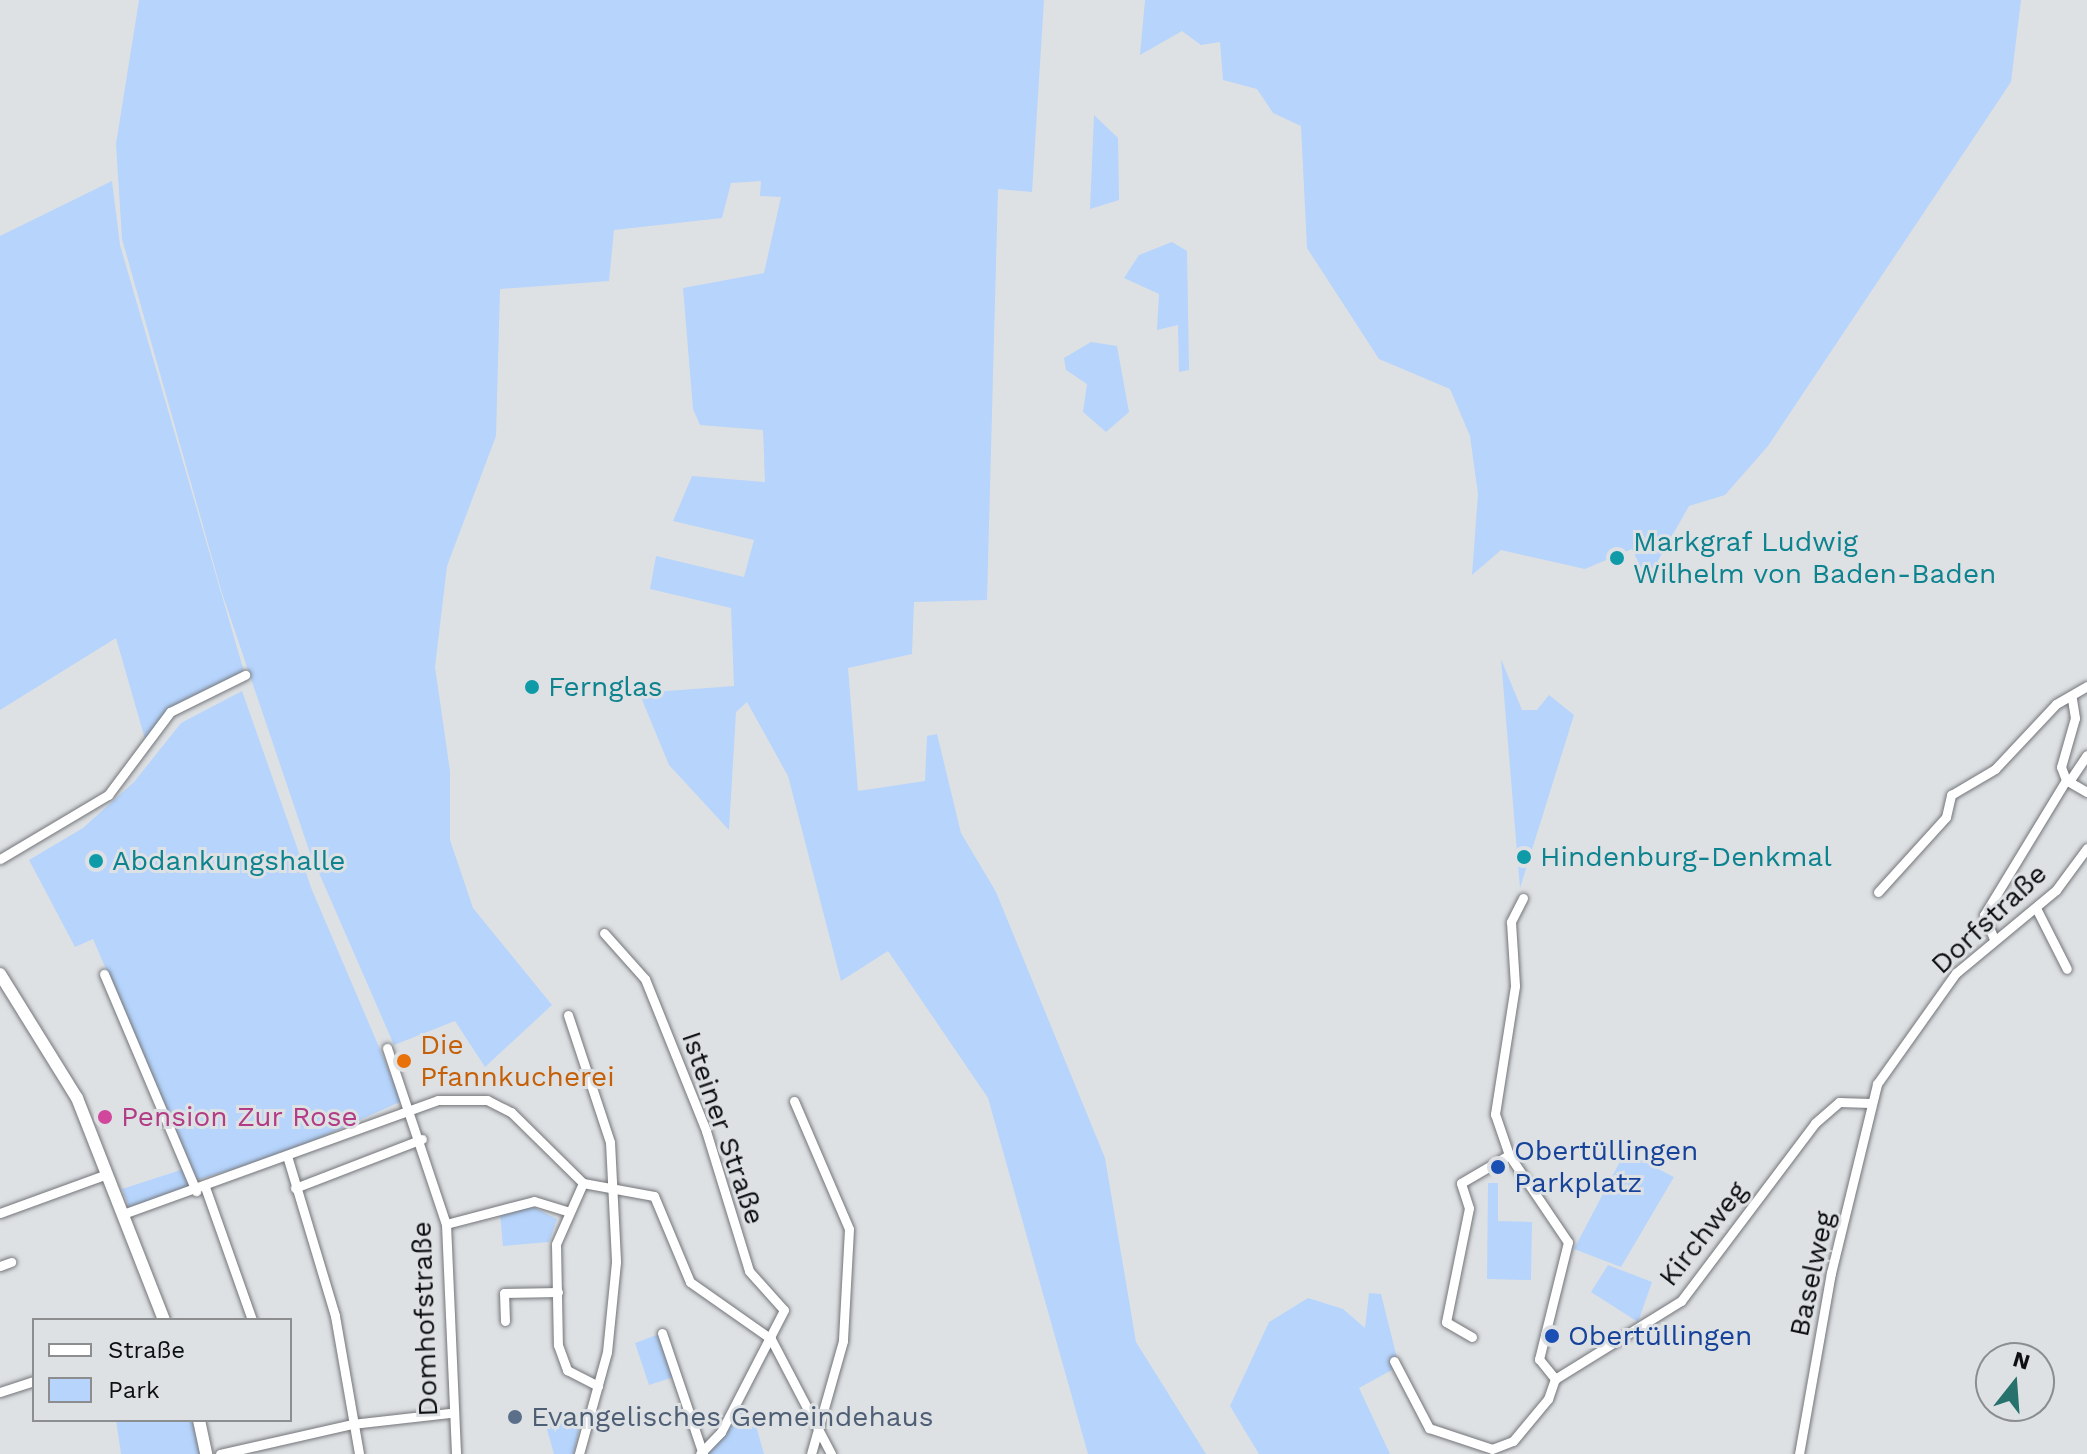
<!DOCTYPE html>
<html>
<head>
<meta charset="utf-8">
<style>
  body { margin:0 }
  #map { position:relative; width:2087px; height:1454px; overflow:hidden; background:#dee1e4; font-family:"Work Sans",sans-serif }
  div>[style] { position:absolute }
  .green>* { inset:0; background:#b6d4fc }
  .roads { filter:drop-shadow(0 0 2px #737579) drop-shadow(0 0 2px #737579) }
  .street>* { height:9px; margin:-4.5px; padding:0 4.5px; transform-origin:4.5px; border-radius:4.5px; background:#fff }
  .secondary>* { height:12px; margin:-6px; padding:0 6px; transform-origin:6px; border-radius:6px; background:#fff }
  .dots>* { width:22px; height:22px; translate:-50% -50%; box-sizing:border-box; border:4px solid #dee1e4; border-radius:50% }
  span { translate:-50% -50%; white-space:nowrap; text-align:center; line-height:1.15; -webkit-text-stroke:6px #dee1e4; paint-order:stroke }
  .culture-label { font-size:28px; color:#0d838f }
  .left { translate:0 -50%; text-align:left }
  .street-label { font-size:28px; color:#0e0f10 }
  .food-label { font-size:28px; color:#c56008 }
  .hotel-label { font-size:28px; color:#b23c85 }
  .transit-label { font-size:28px; color:#164399 }
  .service-label { font-size:28px; color:#4e5e75 }
  .legend { position:absolute; left:32px; top:1318px; width:260px; height:104px; box-sizing:border-box; background:#dee1e4; border:2px solid #8b8d8f; margin:0; padding:10px 14px; list-style:none; font-size:24px; color:#0e0f10 }
  .legend li { display:flex; align-items:center; gap:16px; height:40px }
  .legend b { width:40px; border:2px solid #8b8d8f }
  .north { position:absolute; left:1975px; top:1342px; width:80px; height:80px; box-sizing:border-box; background:#dee1e4; border:2px solid #8b8d8f; border-radius:50%; rotate:17deg; font-size:22px; font-weight:700; line-height:32px; text-align:center; color:#0e0f10 }
  .north::after { content:''; display:block; margin:auto; width:28px; height:36px; background:#28726e; clip-path:polygon(50% 0,100% 100%,50% 72%,0 100%) }
</style>
</head>
<body>
<div id="map">
  <div class="green">
    <div style="clip-path:polygon(139px 0,1044px 0,1032px 192px,998px 189px,987px 600px,914px 602px,912px 654px,848px 668px,858px 791px,925px 781px,927px 736px,937px 734px,961px 833px,996px 892px,1105px 1158px,1136px 1342px,1206px 1454px,1088px 1454px,988px 1098px,888px 951px,841px 981px,788px 776px,747px 702px,736px 712px,729px 830px,669px 765px,643px 702px,640px 693px,734px 686px,731px 608px,650px 589px,656px 556px,744px 577px,754px 540px,673px 521px,692px 476px,765px 482px,763px 430px,700px 425px,693px 409px,683px 288px,764px 273px,781px 197px,760px 196px,761px 181px,731px 183px,722px 218px,614px 230px,609px 281px,500px 289px,496px 436px,447px 566px,435px 667px,450px 771px,450px 840px,473px 908px,552px 1005px,485px 1067px,455px 1021px,394px 1045px,309px 850px,222px 593px,122px 239px,116px 144px)"></div>
    <div style="clip-path:polygon(1145px 0,2021px 0,2011px 82px,1768px 446px,1725px 495px,1689px 506px,1647px 580px,1632px 549px,1585px 569px,1501px 550px,1472px 575px,1478px 494px,1470px 436px,1450px 389px,1379px 359px,1307px 248px,1301px 126px,1273px 113px,1257px 89px,1223px 80px,1220px 42px,1201px 45px,1182px 31px,1140px 55px)"></div>
    <div style="clip-path:polygon(1094px 115px,1118px 138px,1119px 200px,1090px 209px)"></div>
    <div style="clip-path:polygon(112px 181px,120px 245px,245px 675px,182px 704px,145px 739px,116px 638px,0 710px,0 236px)"></div>
    <div style="clip-path:polygon(1172px 242px,1187px 251px,1189px 370px,1179px 372px,1178px 325px,1157px 330px,1159px 294px,1124px 278px,1139px 255px)"></div>
    <div style="clip-path:polygon(1091px 342px,1117px 346px,1129px 412px,1106px 432px,1083px 412px,1087px 384px,1066px 370px,1064px 358px)"></div>
    <div style="clip-path:polygon(1501px 659px,1522px 710px,1537px 710px,1549px 695px,1574px 715px,1520px 888px)"></div>
    <div style="clip-path:polygon(242px 691px,312px 890px,402px 1101px,282px 1155px,197px 1180px,93px 939px,75px 947px,29px 860px,83px 828px,134px 782px,181px 723px)"></div>
    <div style="clip-path:polygon(1625px 1152px,1674px 1177px,1621px 1267px,1574px 1249px)"></div>
    <div style="clip-path:polygon(187px 1168px,196px 1191px,131px 1212px,122px 1189px)"></div>
    <div style="clip-path:polygon(1488px 1183px,1498px 1183px,1498px 1221px,1532px 1222px,1531px 1280px,1487px 1279px)"></div>
    <div style="clip-path:polygon(529px 1205px,557px 1219px,549px 1242px,503px 1246px,500px 1214px)"></div>
    <div style="clip-path:polygon(1608px 1265px,1652px 1282px,1638px 1322px,1591px 1292px)"></div>
    <div style="clip-path:polygon(1369px 1293px,1381px 1294px,1399px 1366px,1359px 1388px,1390px 1454px,1259px 1454px,1230px 1406px,1269px 1322px,1308px 1298px,1343px 1309px,1365px 1328px)"></div>
    <div style="clip-path:polygon(662px 1333px,677px 1376px,649px 1385px,635px 1343px)"></div>
    <div style="clip-path:polygon(732px 1406px,752px 1412px,764px 1454px,703px 1454px)"></div>
    <div style="clip-path:polygon(582px 1415px,574px 1454px,554px 1454px,546px 1426px)"></div>
    <div style="clip-path:polygon(116px 1420px,192px 1420px,200px 1454px,121px 1454px)"></div>
  </div>
  <div class="roads">
    <div class="street">
      <div style="left:2066px;top:780px;width:14px;rotate:-111deg"></div>
      <div style="left:2061px;top:767px;width:51px;rotate:-74.1deg"></div>
      <div style="left:2075px;top:718px;width:20px;rotate:-99deg"></div>
      <div style="left:2066px;top:780px;width:24px;rotate:30deg"></div>
      <div style="left:2070px;top:780px;width:30px;rotate:-56deg"></div>
      <div style="left:0;top:859px;width:126px;rotate:-30.7deg"></div>
      <div style="left:108px;top:795px;width:104px;rotate:-53.2deg"></div>
      <div style="left:170px;top:712px;width:84px;rotate:-26.3deg"></div>
      <div style="left:1878px;top:892px;width:101px;rotate:-47.8deg"></div>
      <div style="left:1946px;top:817px;width:23px;rotate:-77deg"></div>
      <div style="left:1951px;top:795px;width:51px;rotate:-30.6deg"></div>
      <div style="left:1995px;top:769px;width:89px;rotate:-46.8deg"></div>
      <div style="left:2056px;top:704px;width:36px;rotate:-30deg"></div>
      <div style="left:1523px;top:898px;width:27px;rotate:117deg"></div>
      <div style="left:1511px;top:922px;width:64px;rotate:86.4deg"></div>
      <div style="left:1515px;top:986px;width:130px;rotate:98.9deg"></div>
      <div style="left:1495px;top:1114px;width:43px;rotate:71.1deg"></div>
      <div style="left:1509px;top:1155px;width:105px;rotate:55.9deg"></div>
      <div style="left:1568px;top:1242px;width:121px;rotate:103.9deg"></div>
      <div style="left:1539px;top:1359px;width:26px;rotate:51deg"></div>
      <div style="left:2036px;top:908px;width:68px;rotate:63.1deg"></div>
      <div style="left:604px;top:933px;width:62px;rotate:48.3deg"></div>
      <div style="left:645px;top:979px;width:164px;rotate:68.1deg"></div>
      <div style="left:706px;top:1131px;width:146px;rotate:72.9deg"></div>
      <div style="left:749px;top:1271px;width:52px;rotate:48.1deg"></div>
      <div style="left:784px;top:1310px;width:137px;rotate:117.3deg"></div>
      <div style="left:721px;top:1432px;width:30px;rotate:134deg"></div>
      <div style="left:1994px;top:939px;width:26px;rotate:-113deg"></div>
      <div style="left:1984px;top:915px;width:158px;rotate:-58.7deg"></div>
      <div style="left:104px;top:974px;width:236px;rotate:67deg"></div>
      <div style="left:568px;top:1015px;width:134px;rotate:71.7deg"></div>
      <div style="left:610px;top:1142px;width:120px;rotate:87.1deg"></div>
      <div style="left:616px;top:1262px;width:90px;rotate:95.7deg"></div>
      <div style="left:607px;top:1352px;width:106px;rotate:105.4deg"></div>
      <div style="left:387px;top:1048px;width:186px;rotate:71.5deg"></div>
      <div style="left:446px;top:1224px;width:230px;rotate:87.5deg"></div>
      <div style="left:794px;top:1101px;width:139px;rotate:66.7deg"></div>
      <div style="left:849px;top:1229px;width:112px;rotate:93.1deg"></div>
      <div style="left:843px;top:1341px;width:117px;rotate:105.8deg"></div>
      <div style="left:288px;top:1159px;width:164px;rotate:73.3deg"></div>
      <div style="left:335px;top:1316px;width:140px;rotate:80.1deg"></div>
      <div style="left:583px;top:1183px;width:67px;rotate:113.9deg"></div>
      <div style="left:556px;top:1244px;width:101px;rotate:88.9deg"></div>
      <div style="left:558px;top:1345px;width:27px;rotate:70deg"></div>
      <div style="left:567px;top:1370px;width:35px;rotate:27deg"></div>
      <div style="left:205px;top:1187px;width:141px;rotate:70.5deg"></div>
      <div style="left:295px;top:1188px;width:136px;rotate:-21.1deg"></div>
      <div style="left:0;top:1213px;width:114px;rotate:-20deg"></div>
      <div style="left:123px;top:1214px;width:335px;rotate:-19.9deg"></div>
      <div style="left:438px;top:1100px;width:49px"></div>
      <div style="left:487px;top:1100px;width:27px;rotate:27deg"></div>
      <div style="left:511px;top:1112px;width:101px;rotate:44.6deg"></div>
      <div style="left:583px;top:1183px;width:72px;rotate:10.4deg"></div>
      <div style="left:654px;top:1196px;width:93px;rotate:67.3deg"></div>
      <div style="left:690px;top:1282px;width:99px;rotate:35.1deg"></div>
      <div style="left:771px;top:1339px;width:130px;rotate:62.4deg"></div>
      <div style="left:446px;top:1224px;width:91px;rotate:-14.6deg"></div>
      <div style="left:534px;top:1201px;width:34px;rotate:17deg"></div>
      <div style="left:0;top:1266px;width:12px;rotate:-20deg"></div>
      <div style="left:505px;top:1321px;width:28px;rotate:-92deg"></div>
      <div style="left:504px;top:1293px;width:54px;rotate:-1.1deg"></div>
      <div style="left:662px;top:1333px;width:128px;rotate:71.3deg"></div>
      <div style="left:1472px;top:1337px;width:30px;rotate:-150deg"></div>
      <div style="left:1446px;top:1322px;width:116px;rotate:-78.6deg"></div>
      <div style="left:1469px;top:1208px;width:26px;rotate:-108deg"></div>
      <div style="left:1461px;top:1183px;width:56px;rotate:-30.3deg"></div>
      <div style="left:1394px;top:1361px;width:76px;rotate:62.4deg"></div>
      <div style="left:1429px;top:1428px;width:66px;rotate:18.4deg"></div>
      <div style="left:1492px;top:1449px;width:22px;rotate:-21deg"></div>
      <div style="left:1513px;top:1441px;width:55px;rotate:-50.2deg"></div>
      <div style="left:1548px;top:1399px;width:21px;rotate:-71deg"></div>
      <div style="left:1555px;top:1379px;width:148px;rotate:-31.8deg"></div>
      <div style="left:1681px;top:1301px;width:223px;rotate:-53deg"></div>
      <div style="left:1815px;top:1123px;width:32px;rotate:-41deg"></div>
      <div style="left:1839px;top:1102px;width:31px;rotate:2deg"></div>
      <div style="left:0;top:1392px;width:36px;rotate:-18deg"></div>
      <div style="left:220px;top:1454px;width:135px;rotate:-12.8deg"></div>
      <div style="left:352px;top:1424px;width:98px;rotate:-6.5deg"></div>
      <div style="left:1799px;top:1454px;width:184px;rotate:-80deg"></div>
      <div style="left:1831px;top:1273px;width:195px;rotate:-76.3deg"></div>
      <div style="left:1877px;top:1084px;width:136px;rotate:-54.6deg"></div>
      <div style="left:1956px;top:973px;width:130px;rotate:-39.7deg"></div>
      <div style="left:2056px;top:890px;width:52px;rotate:-53.6deg"></div>
    </div>
    <div class="secondary">
      <div style="left:0;top:974px;width:146px;rotate:58.2deg"></div>
      <div style="left:77px;top:1098px;width:238px;rotate:68.6deg"></div>
      <div style="left:199px;top:1420px;width:35px;rotate:78deg"></div>
    </div>
  </div>
  <div class="dots">
    <div style="left:1617px;top:558px;background:#0f9aa8"></div>
    <div style="left:532px;top:687px;background:#0f9aa8"></div>
    <div style="left:1524px;top:857px;background:#0f9aa8"></div>
    <div style="left:96px;top:861px;background:#0f9aa8"></div>
    <div style="left:404px;top:1061px;background:#e8710a"></div>
    <div style="left:105px;top:1117px;background:#d1479c"></div>
    <div style="left:1498px;top:1167px;background:#1a4fb4"></div>
    <div style="left:1552px;top:1336px;background:#1a4fb4"></div>
    <div style="left:515px;top:1417px;background:#5c6f8a"></div>
  </div>
  <div class="culture-label">
    <span class="left" style="left:1633px;top:558px">Markgraf Ludwig<br>Wilhelm von Baden-Baden</span>
    <span class="left" style="left:548px;top:687px">Fernglas</span>
    <span class="left" style="left:1540px;top:857px">Hindenburg-Denkmal</span>
    <span class="left" style="left:112px;top:861px">Abdankungshalle</span>
  </div>
  <div class="street-label">
    <span style="left:1989px;top:919px;rotate:-43deg">Dorfstraße</span>
    <span style="left:723px;top:1128px;rotate:71deg">Isteiner Straße</span>
    <span style="left:1703px;top:1234px;rotate:-52deg">Kirchweg</span>
    <span style="left:1812px;top:1274px;rotate:-78deg">Baselweg</span>
    <span style="left:425px;top:1319px;rotate:-92deg">Domhofstraße</span>
  </div>
  <div class="food-label">
    <span class="left" style="left:420px;top:1061px">Die<br>Pfannkucherei</span>
  </div>
  <div class="hotel-label">
    <span class="left" style="left:121px;top:1117px">Pension Zur Rose</span>
  </div>
  <div class="transit-label">
    <span class="left" style="left:1514px;top:1167px">Obertüllingen<br>Parkplatz</span>
    <span class="left" style="left:1568px;top:1336px">Obertüllingen</span>
  </div>
  <div class="service-label">
    <span class="left" style="left:531px;top:1417px">Evangelisches Gemeindehaus</span>
  </div>
  <ul class="legend">
  <li><b style="height:10px;background:#fff"></b>Straße</li>
  <li><b style="height:22px;background:#b6d4fc"></b>Park</li>
  </ul>
  <div class="north">N</div>
</div>
</body>
</html>
